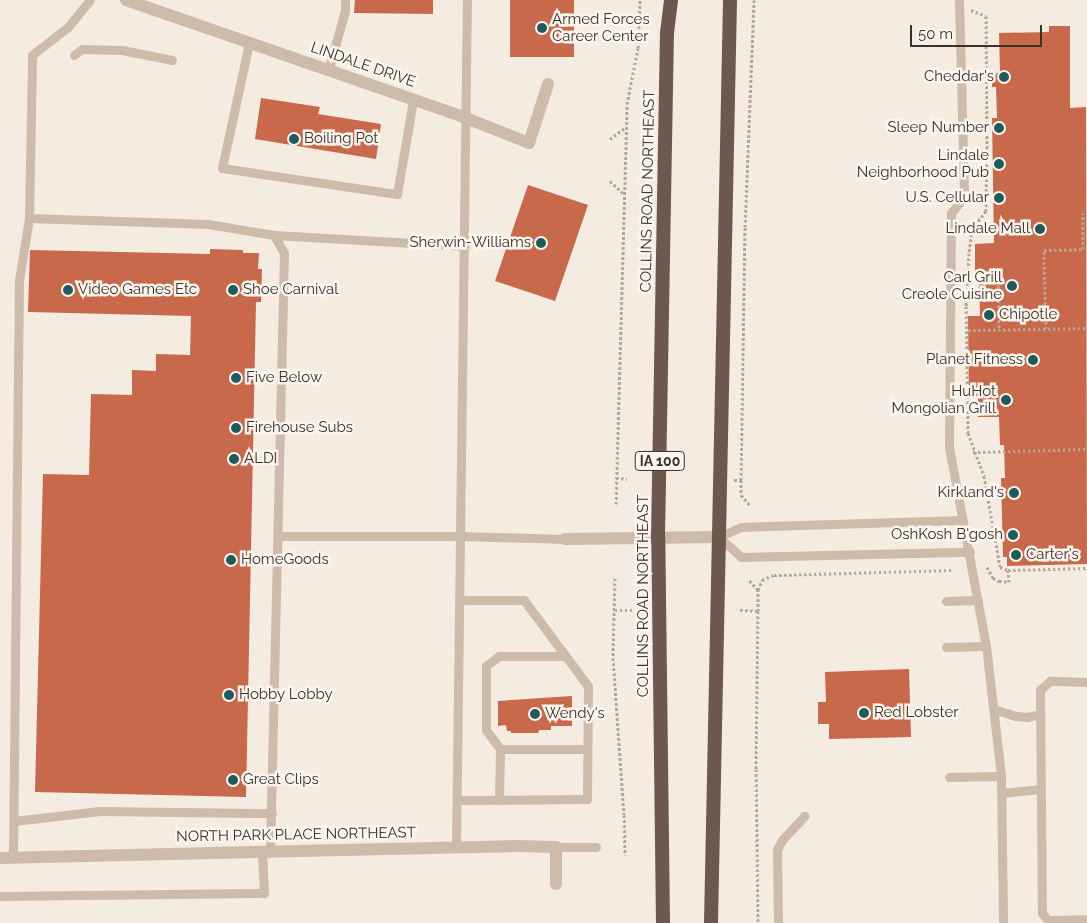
<!DOCTYPE html>
<html>
<head>
<meta charset="utf-8">
<style>
  body { margin:0 }
  #map { position:relative; width:1087px; height:923px; overflow:hidden; background:#f4ebe1; font-family:Raleway,sans-serif }
  div>[style] { position:absolute }
  .building>* { inset:0; background:#c8694b }
  .path>* { height:3px; margin-top:-1.5px; transform-origin:0; background:repeating-linear-gradient(90deg,#b9a596 0 2.5px,transparent 0 5px) }
  .service>* { height:9px; margin:-4.5px; padding:0 4.5px; transform-origin:4.5px; border-radius:4.5px; background:#cdbbac }
  .minor>* { height:12px; margin:-6px; padding:0 6px; transform-origin:6px; border-radius:6px; background:#cdbbac }
  .trunk>* { height:14px; margin:-7px; padding:0 7px; transform-origin:7px; border-radius:7px; background:#6c584f }
  .dots>* { width:14px; height:14px; translate:-50% -50%; box-sizing:border-box; border:2px solid #fbf5ee; border-radius:50% }
  span { translate:-50% -50%; white-space:nowrap; text-align:center; line-height:1.15; -webkit-text-stroke:5px #fbf5ee; paint-order:stroke }
  .shield-label span { padding:1px 4px; background:#fbf5ee; border:1px solid; border-radius:4px; -webkit-text-stroke-width:0 }
  .shield-label { font-size:14px; color:#3b302b; font-weight:700 }
  .poi-label { font-size:15px; color:#3b302b }
  .left { translate:0 -50%; text-align:left }
  .right { translate:-100% -50%; text-align:right }
  .street-label { font-size:15px; color:#3b302b }
  .scale { position:absolute; left:910px; top:25px; width:132px; height:22px; box-sizing:border-box; border:2px solid #3b302b; border-top:0; padding-left:6px; font-size:15px; line-height:18px; white-space:nowrap; color:#3b302b; -webkit-text-stroke:4px #fbf5ee; paint-order:stroke }
</style>
</head>
<body>
<div id="map">
  <div class="building">
    <div style="clip-path:polygon(355px 0,433px 0,433px 14px,354px 13px)"></div>
    <div style="clip-path:polygon(510px 0,574px 0,574px 57px,510px 57px)"></div>
    <div style="clip-path:polygon(1049px 26px,1070px 26px,1070px 108px,1086px 107px,1087px 564px,1007px 566px,1007px 557px,1003px 557px,1001px 478px,1005px 478px,1004px 445px,1000px 445px,999px 417px,978px 417px,978px 396px,969px 397px,968px 316px,980px 316px,979px 272px,975px 272px,975px 244px,994px 243px,992px 118px,997px 118px,996px 87px,992px 87px,992px 73px,1000px 73px,999px 33px,1049px 32px)"></div>
    <div style="clip-path:polygon(261px 98px,320px 107px,318px 114px,381px 124px,376px 159px,255px 139px)"></div>
    <div style="clip-path:polygon(528px 185px,588px 205px,555px 301px,495px 281px)"></div>
    <div style="clip-path:polygon(210px 249px,243px 250px,243px 253px,259px 253px,258px 269px,262px 269px,261px 302px,256px 302px,246px 797px,35px 792px,43px 474px,89px 475px,91px 394px,132px 395px,132px 370px,156px 371px,156px 354px,190px 355px,191px 316px,28px 312px,30px 250px,210px 254px)"></div>
    <div style="clip-path:polygon(909px 669px,911px 737px,829px 739px,829px 724px,818px 724px,818px 702px,826px 702px,825px 672px)"></div>
    <div style="clip-path:polygon(572px 696px,572px 726px,551px 726px,551px 730px,539px 730px,538px 733px,511px 733px,511px 731px,507px 731px,506px 725px,498px 726px,498px 701px)"></div>
  </div>
  <div class="path">
    <div style="left:971px;top:10px;width:16px;rotate:22deg"></div>
    <div style="left:986px;top:16px;width:133px;rotate:89.6deg"></div>
    <div style="left:987px;top:149px;width:62px;rotate:90.9deg"></div>
    <div style="left:986px;top:211px;width:23px;rotate:128deg"></div>
    <div style="left:972px;top:229px;width:24px;rotate:97deg"></div>
    <div style="left:969px;top:253px;width:53px;rotate:93.2deg"></div>
    <div style="left:966px;top:306px;width:127px;rotate:89.1deg"></div>
    <div style="left:968px;top:433px;width:46px;rotate:69.6deg"></div>
    <div style="left:984px;top:476px;width:92px;rotate:80deg"></div>
    <div style="left:1000px;top:567px;width:9px;rotate:21deg"></div>
    <div style="left:1008px;top:570px;width:79px;rotate:-1.5deg"></div>
    <div style="left:610px;top:139px;width:19px;rotate:-36deg"></div>
    <div style="left:610px;top:181px;width:18px;rotate:43deg"></div>
    <div style="left:998px;top:280px;width:49px;rotate:88.8deg"></div>
    <div style="left:1046px;top:329px;width:79px;rotate:-91.5deg"></div>
    <div style="left:1044px;top:250px;width:39px;rotate:-1deg"></div>
    <div style="left:1083px;top:249px;width:36px;rotate:-90deg"></div>
    <div style="left:968px;top:330px;width:119px;rotate:-1deg"></div>
    <div style="left:973px;top:452px;width:114px;rotate:-1.5deg"></div>
    <div style="left:616px;top:478px;width:11px;rotate:5deg"></div>
    <div style="left:734px;top:480px;width:7px"></div>
    <div style="left:741px;top:480px;width:15px;rotate:90deg"></div>
    <div style="left:741px;top:495px;width:13px;rotate:48deg"></div>
    <div style="left:741px;top:480px;width:253px;rotate:-89.1deg"></div>
    <div style="left:745px;top:227px;width:227px;rotate:-87.7deg"></div>
    <div style="left:616px;top:504px;width:400px;rotate:-88.4deg"></div>
    <div style="left:627px;top:104px;width:57px;rotate:-78.9deg"></div>
    <div style="left:638px;top:48px;width:48px;rotate:-87.6deg"></div>
    <div style="left:987px;top:567px;width:13px;rotate:61deg"></div>
    <div style="left:993px;top:578px;width:7px;rotate:27deg"></div>
    <div style="left:999px;top:581px;width:10px;rotate:6deg"></div>
    <div style="left:1009px;top:582px;width:12px;rotate:-95deg"></div>
    <div style="left:615px;top:578px;width:80px;rotate:91.4deg"></div>
    <div style="left:613px;top:658px;width:157px;rotate:86deg"></div>
    <div style="left:624px;top:815px;width:40px;rotate:88.6deg"></div>
    <div style="left:758px;top:590px;width:11px;rotate:-68deg"></div>
    <div style="left:762px;top:580px;width:13px;rotate:-23deg"></div>
    <div style="left:774px;top:575px;width:179px;rotate:-1.6deg"></div>
    <div style="left:615px;top:610px;width:20px"></div>
    <div style="left:740px;top:610px;width:18px;rotate:3deg"></div>
    <div style="left:758px;top:611px;width:21px;rotate:-90deg"></div>
    <div style="left:758px;top:590px;width:13px;rotate:-132deg"></div>
    <div style="left:758px;top:611px;width:158px;rotate:90.7deg"></div>
    <div style="left:756px;top:769px;width:154px;rotate:89.3deg"></div>
  </div>
  <div class="service">
    <div style="left:959px;top:0;width:197px;rotate:88.5deg"></div>
    <div style="left:964px;top:197px;width:21px;rotate:129deg"></div>
    <div style="left:951px;top:213px;width:234px;rotate:90.5deg"></div>
    <div style="left:949px;top:447px;width:202px;rotate:79.5deg"></div>
    <div style="left:986px;top:646px;width:131px;rotate:83.4deg"></div>
    <div style="left:1001px;top:776px;width:147px;rotate:89.2deg"></div>
    <div style="left:249px;top:43px;width:128px;rotate:102.2deg"></div>
    <div style="left:222px;top:168px;width:177px;rotate:8.5deg"></div>
    <div style="left:397px;top:194px;width:95px;rotate:-80.3deg"></div>
    <div style="left:74px;top:55px;width:10px;rotate:-37deg"></div>
    <div style="left:82px;top:49px;width:40px;rotate:1.4deg"></div>
    <div style="left:122px;top:50px;width:51px;rotate:11.3deg"></div>
    <div style="left:328px;top:71px;width:62px;rotate:-74.2deg"></div>
    <div style="left:345px;top:11px;width:11px;rotate:-90deg"></div>
    <div style="left:29px;top:218px;width:179px;rotate:1.9deg"></div>
    <div style="left:208px;top:224px;width:67px;rotate:9.5deg"></div>
    <div style="left:274px;top:235px;width:21px;rotate:61deg"></div>
    <div style="left:284px;top:253px;width:598px;rotate:91.34deg"></div>
    <div style="left:274px;top:235px;width:191px;rotate:3.3deg"></div>
    <div style="left:963px;top:520px;width:222px;rotate:178.2deg"></div>
    <div style="left:741px;top:527px;width:24px;rotate:156deg"></div>
    <div style="left:719px;top:537px;width:30px;rotate:42deg"></div>
    <div style="left:741px;top:557px;width:229px;rotate:-1.3deg"></div>
    <div style="left:278px;top:536px;width:182px"></div>
    <div style="left:460px;top:536px;width:105px;rotate:1.6deg"></div>
    <div style="left:946px;top:601px;width:32px;rotate:-2deg"></div>
    <div style="left:946px;top:647px;width:40px;rotate:-1.4deg"></div>
    <div style="left:1087px;top:682px;width:37px;rotate:-178deg"></div>
    <div style="left:1050px;top:681px;width:13px;rotate:138deg"></div>
    <div style="left:1040px;top:690px;width:223px;rotate:89.5deg"></div>
    <div style="left:1042px;top:913px;width:9px;rotate:49deg"></div>
    <div style="left:1048px;top:920px;width:39px;rotate:-1deg"></div>
    <div style="left:994px;top:709px;width:23px;rotate:18deg"></div>
    <div style="left:1016px;top:716px;width:11px;rotate:5deg"></div>
    <div style="left:1027px;top:717px;width:13px;rotate:-13deg"></div>
    <div style="left:500px;top:749px;width:87px"></div>
    <div style="left:949px;top:777px;width:52px;rotate:-1.1deg"></div>
    <div style="left:1002px;top:793px;width:39px;rotate:-6deg"></div>
    <div style="left:457px;top:800px;width:130px;rotate:-0.4deg"></div>
    <div style="left:587px;top:799px;width:113px;rotate:-89.5deg"></div>
    <div style="left:588px;top:686px;width:107px;rotate:-126.7deg"></div>
    <div style="left:524px;top:600px;width:64px;rotate:180deg"></div>
    <div style="left:499px;top:800px;width:51px;rotate:-88.9deg"></div>
    <div style="left:500px;top:749px;width:24px;rotate:-126deg"></div>
    <div style="left:486px;top:730px;width:64px;rotate:-90deg"></div>
    <div style="left:486px;top:666px;width:16px;rotate:-38deg"></div>
    <div style="left:499px;top:656px;width:66px"></div>
    <div style="left:14px;top:821px;width:86px;rotate:-6.7deg"></div>
    <div style="left:99px;top:811px;width:173px;rotate:0.7deg"></div>
    <div style="left:456px;top:847px;width:847px;rotate:-89.26deg"></div>
    <div style="left:556px;top:847px;width:40px"></div>
    <div style="left:13px;top:858px;width:578px;rotate:-89.41deg"></div>
    <div style="left:19px;top:280px;width:63px;rotate:-80.8deg"></div>
    <div style="left:29px;top:218px;width:163px;rotate:-88.9deg"></div>
    <div style="left:32px;top:55px;width:46px;rotate:-37.9deg"></div>
    <div style="left:68px;top:27px;width:35px;rotate:-51deg"></div>
    <div style="left:0;top:896px;width:264px;rotate:-0.7deg"></div>
    <div style="left:264px;top:893px;width:41px;rotate:-92.8deg"></div>
    <div style="left:778px;top:923px;width:73px;rotate:-90.8deg"></div>
    <div style="left:777px;top:850px;width:11px;rotate:-63deg"></div>
    <div style="left:782px;top:840px;width:33px;rotate:-47deg"></div>
  </div>
  <div class="minor">
    <div style="left:126px;top:0;width:360px;rotate:19.1deg"></div>
    <div style="left:466px;top:118px;width:68px;rotate:21.6deg"></div>
    <div style="left:529px;top:143px;width:62px;rotate:-72.1deg"></div>
    <div style="left:565px;top:539px;width:154px;rotate:-0.7deg"></div>
    <div style="left:0;top:858px;width:515px;rotate:-1.33deg"></div>
    <div style="left:515px;top:846px;width:41px;rotate:1.4deg"></div>
    <div style="left:556px;top:847px;width:37px;rotate:90deg"></div>
  </div>
  <div class="trunk">
    <div style="left:663px;top:923px;width:386px;rotate:-90.7deg"></div>
    <div style="left:658px;top:537px;width:504px;rotate:-88.98deg"></div>
    <div style="left:667px;top:33px;width:33px;rotate:-83deg"></div>
    <div style="left:711px;top:923px;width:923px;rotate:-88.82deg"></div>
  </div>
  <div class="dots">
    <div style="left:542px;top:28px;background:#1f5a5e"></div>
    <div style="left:1004px;top:77px;background:#1f5a5e"></div>
    <div style="left:999px;top:128px;background:#1f5a5e"></div>
    <div style="left:294px;top:139px;background:#1f5a5e"></div>
    <div style="left:999px;top:164px;background:#1f5a5e"></div>
    <div style="left:999px;top:198px;background:#1f5a5e"></div>
    <div style="left:1040px;top:229px;background:#1f5a5e"></div>
    <div style="left:541px;top:243px;background:#1f5a5e"></div>
    <div style="left:1012px;top:286px;background:#1f5a5e"></div>
    <div style="left:68px;top:290px;background:#1f5a5e"></div>
    <div style="left:233px;top:290px;background:#1f5a5e"></div>
    <div style="left:989px;top:315px;background:#1f5a5e"></div>
    <div style="left:1033px;top:360px;background:#1f5a5e"></div>
    <div style="left:236px;top:378px;background:#1f5a5e"></div>
    <div style="left:1006px;top:400px;background:#1f5a5e"></div>
    <div style="left:236px;top:428px;background:#1f5a5e"></div>
    <div style="left:234px;top:459px;background:#1f5a5e"></div>
    <div style="left:1014px;top:493px;background:#1f5a5e"></div>
    <div style="left:1013px;top:535px;background:#1f5a5e"></div>
    <div style="left:1016px;top:555px;background:#1f5a5e"></div>
    <div style="left:231px;top:560px;background:#1f5a5e"></div>
    <div style="left:229px;top:695px;background:#1f5a5e"></div>
    <div style="left:864px;top:713px;background:#1f5a5e"></div>
    <div style="left:535px;top:714px;background:#1f5a5e"></div>
    <div style="left:233px;top:780px;background:#1f5a5e"></div>
  </div>
  <div class="shield-label">
    <span style="left:660px;top:461px">IA 100</span>
  </div>
  <div class="poi-label">
    <span class="left" style="left:552px;top:28px">Armed Forces<br>Career Center</span>
    <span class="right" style="left:994px;top:77px">Cheddar's</span>
    <span class="right" style="left:989px;top:128px">Sleep Number</span>
    <span class="left" style="left:304px;top:139px">Boiling Pot</span>
    <span class="right" style="left:989px;top:164px">Lindale<br>Neighborhood Pub</span>
    <span class="right" style="left:989px;top:198px">U.S. Cellular</span>
    <span class="right" style="left:1030px;top:229px">Lindale Mall</span>
    <span class="right" style="left:531px;top:243px">Sherwin-Williams</span>
    <span class="right" style="left:1002px;top:286px">Carl Grill<br>Creole Cuisine</span>
    <span class="left" style="left:78px;top:290px">Video Games Etc</span>
    <span class="left" style="left:243px;top:290px">Shoe Carnival</span>
    <span class="left" style="left:999px;top:315px">Chipotle</span>
    <span class="right" style="left:1023px;top:360px">Planet Fitness</span>
    <span class="left" style="left:246px;top:378px">Five Below</span>
    <span class="right" style="left:996px;top:400px">HuHot<br>Mongolian Grill</span>
    <span class="left" style="left:246px;top:428px">Firehouse Subs</span>
    <span class="left" style="left:244px;top:459px">ALDI</span>
    <span class="right" style="left:1004px;top:493px">Kirkland's</span>
    <span class="right" style="left:1003px;top:535px">OshKosh B'gosh</span>
    <span class="left" style="left:1026px;top:555px">Carter's</span>
    <span class="left" style="left:241px;top:560px">HomeGoods</span>
    <span class="left" style="left:239px;top:695px">Hobby Lobby</span>
    <span class="left" style="left:874px;top:713px">Red Lobster</span>
    <span class="left" style="left:545px;top:714px">Wendy's</span>
    <span class="left" style="left:243px;top:780px">Great Clips</span>
  </div>
  <div class="street-label">
    <span style="left:363px;top:65px;rotate:19deg">LINDALE DRIVE</span>
    <span style="left:648px;top:191px;rotate:-89deg">COLLINS ROAD NORTHEAST</span>
    <span style="left:644px;top:596px;rotate:-90deg">COLLINS ROAD NORTHEAST</span>
    <span style="left:296px;top:835px;rotate:-1deg">NORTH PARK PLACE NORTHEAST</span>
  </div>
  <div class="scale">50 m</div>
</div>
</body>
</html>
